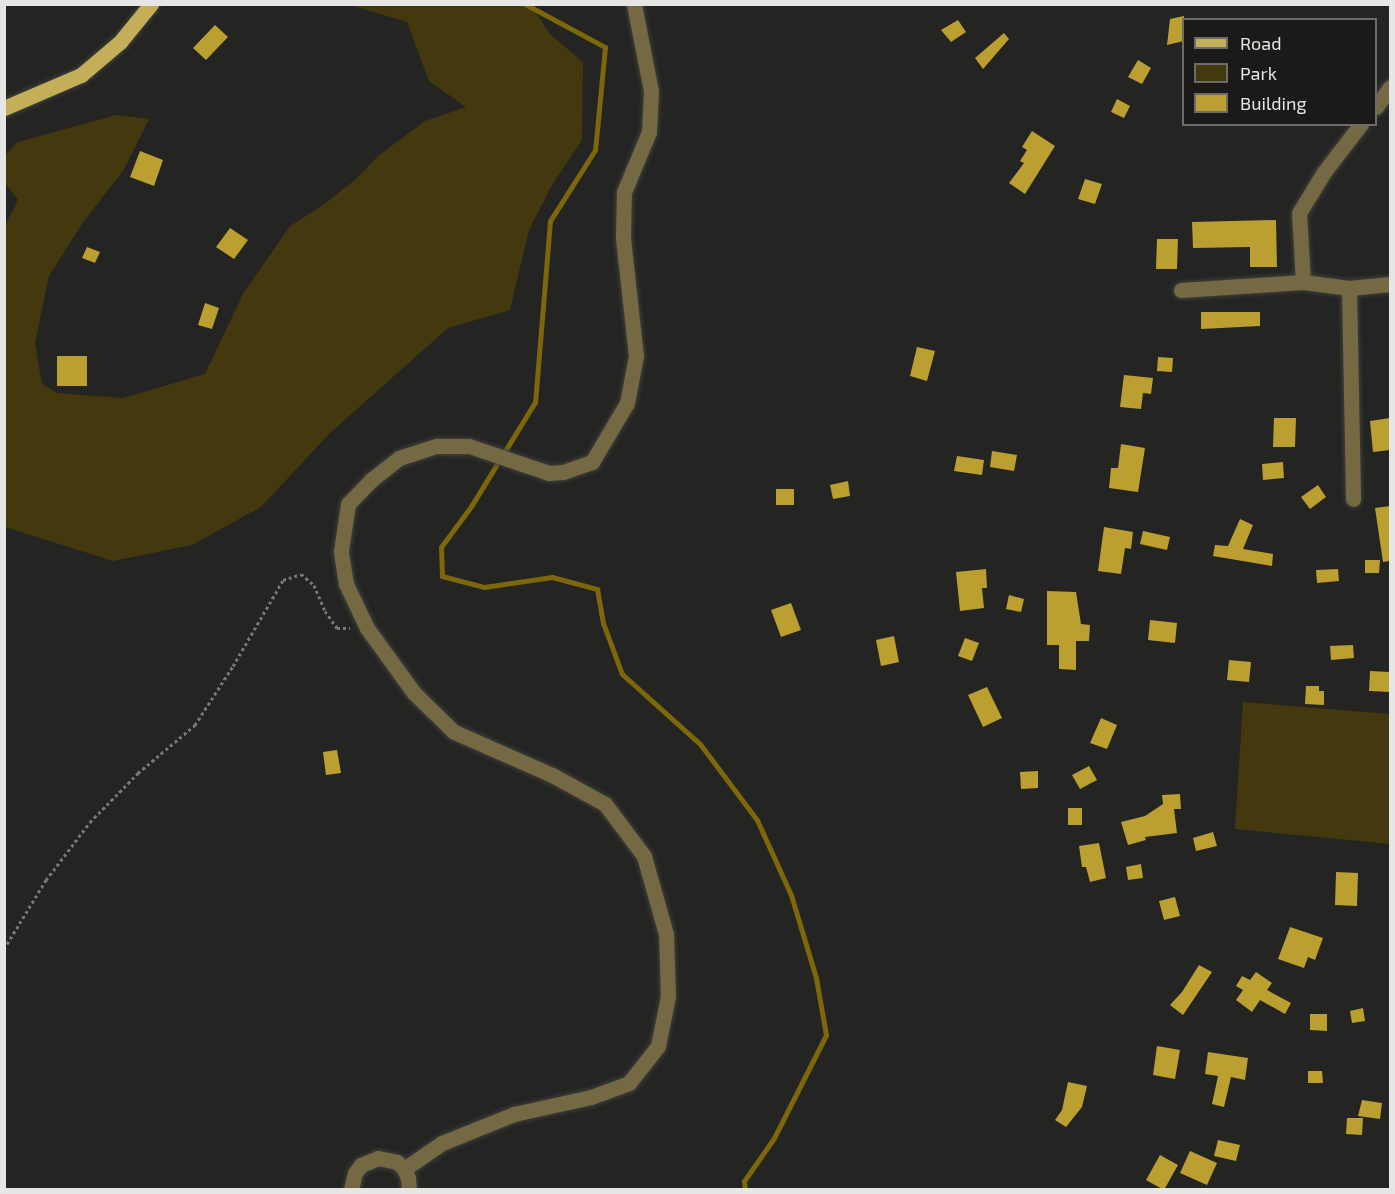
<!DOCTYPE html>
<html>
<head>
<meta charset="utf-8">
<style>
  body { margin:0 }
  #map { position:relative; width:1395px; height:1194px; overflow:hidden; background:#242422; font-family:"Exo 2",sans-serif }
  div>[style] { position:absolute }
  .green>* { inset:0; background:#43380e }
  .stream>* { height:5px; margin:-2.5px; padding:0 2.5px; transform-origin:2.5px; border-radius:2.5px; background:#7c670b }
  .building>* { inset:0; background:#bc9f31 }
  .path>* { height:3px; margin-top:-1.5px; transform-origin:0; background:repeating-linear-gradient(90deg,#787876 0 3px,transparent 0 6px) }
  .roads { filter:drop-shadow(0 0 2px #3f3f3d) drop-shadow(0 0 2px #3f3f3d) }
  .minor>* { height:15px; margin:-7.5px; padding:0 7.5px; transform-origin:7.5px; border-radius:7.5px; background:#746942 }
  .primary>* { height:15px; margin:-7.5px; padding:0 7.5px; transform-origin:7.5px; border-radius:7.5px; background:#c5ae58 }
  span { translate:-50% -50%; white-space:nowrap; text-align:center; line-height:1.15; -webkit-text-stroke:6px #1b1a18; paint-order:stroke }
  .frame { position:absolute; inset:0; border:6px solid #e6e6e4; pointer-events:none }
  .legend { position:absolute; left:1182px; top:18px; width:195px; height:108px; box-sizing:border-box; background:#1b1a18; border:2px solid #6c6c6a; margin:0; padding:8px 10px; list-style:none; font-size:18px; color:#e6e6e4 }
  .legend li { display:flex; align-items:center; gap:12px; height:30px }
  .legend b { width:30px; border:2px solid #6c6c6a }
</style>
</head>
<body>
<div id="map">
  <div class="green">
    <div style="clip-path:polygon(350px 5px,531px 5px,550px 34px,583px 62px,582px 140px,552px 185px,529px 230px,510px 310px,448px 328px,329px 434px,261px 507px,192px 545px,113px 561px,5px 527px,4px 228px,18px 200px,5px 183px,5px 155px,18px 142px,116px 115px,149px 119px,123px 171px,84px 221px,49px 276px,35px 343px,42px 384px,57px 393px,123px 398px,205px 374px,243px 294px,290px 226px,326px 203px,356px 179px,378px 156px,425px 121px,466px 107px,429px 81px,407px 22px)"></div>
    <div style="clip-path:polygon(1243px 702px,1390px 714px,1390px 844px,1235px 829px)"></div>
  </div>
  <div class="stream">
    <div style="left:525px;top:4px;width:91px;rotate:28.3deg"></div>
    <div style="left:605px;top:47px;width:103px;rotate:95.5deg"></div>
    <div style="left:595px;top:150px;width:84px;rotate:122.4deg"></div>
    <div style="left:550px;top:221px;width:182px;rotate:94.7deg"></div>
    <div style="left:535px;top:402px;width:121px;rotate:121.5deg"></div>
    <div style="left:472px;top:505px;width:52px;rotate:126.4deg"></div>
    <div style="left:441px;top:547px;width:29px;rotate:88deg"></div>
    <div style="left:442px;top:576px;width:43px;rotate:14.7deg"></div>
    <div style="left:484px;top:587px;width:69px;rotate:-8.4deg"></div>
    <div style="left:552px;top:577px;width:47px;rotate:14.9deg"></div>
    <div style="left:597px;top:589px;width:35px;rotate:80deg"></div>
    <div style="left:603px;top:623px;width:54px;rotate:69.6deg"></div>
    <div style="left:622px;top:674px;width:105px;rotate:41.9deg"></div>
    <div style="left:700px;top:744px;width:95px;rotate:53.1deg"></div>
    <div style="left:757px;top:820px;width:82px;rotate:65.6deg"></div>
    <div style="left:791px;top:895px;width:87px;rotate:73.2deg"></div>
    <div style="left:816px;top:978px;width:58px;rotate:80deg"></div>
    <div style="left:826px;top:1035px;width:115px;rotate:116.8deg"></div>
    <div style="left:774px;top:1138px;width:52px;rotate:124.9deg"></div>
    <div style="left:744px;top:1181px;width:9px;rotate:84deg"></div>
  </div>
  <div class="building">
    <div style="clip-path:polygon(1184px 16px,1184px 41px,1167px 45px,1170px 19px)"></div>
    <div style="clip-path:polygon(958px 20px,966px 32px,951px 42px,941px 30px)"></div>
    <div style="clip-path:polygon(215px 25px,228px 37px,206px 60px,193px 48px)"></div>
    <div style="clip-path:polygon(1004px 33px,1009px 39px,983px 69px,975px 58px)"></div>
    <div style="clip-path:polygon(1138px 60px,1151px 68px,1142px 84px,1128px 77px)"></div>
    <div style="clip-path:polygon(1117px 99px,1130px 106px,1124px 118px,1111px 112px)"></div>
    <div style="clip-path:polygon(1032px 131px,1055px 146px,1025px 194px,1009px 183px,1024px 163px,1020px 161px,1027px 150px,1022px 147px)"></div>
    <div style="clip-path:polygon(140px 151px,163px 160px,154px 186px,130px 177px)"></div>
    <div style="clip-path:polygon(1085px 179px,1102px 184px,1095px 204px,1078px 199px)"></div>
    <div style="clip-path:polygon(1276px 220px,1277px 267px,1250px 267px,1250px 247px,1193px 248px,1192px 222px)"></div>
    <div style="clip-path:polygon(230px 228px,248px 240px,234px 259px,216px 247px)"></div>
    <div style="clip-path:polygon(1157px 239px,1178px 239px,1177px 269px,1156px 269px)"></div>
    <div style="clip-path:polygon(87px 247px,100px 252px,95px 263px,82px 258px)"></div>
    <div style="clip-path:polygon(205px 303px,219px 308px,212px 329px,198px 325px)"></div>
    <div style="clip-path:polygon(1201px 312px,1260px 312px,1260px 326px,1201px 329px)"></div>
    <div style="clip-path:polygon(917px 347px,935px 351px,927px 381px,910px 376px)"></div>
    <div style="clip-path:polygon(57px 356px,87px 356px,87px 386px,57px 386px)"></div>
    <div style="clip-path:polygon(1158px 357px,1173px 358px,1172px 372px,1157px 371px)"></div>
    <div style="clip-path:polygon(1124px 375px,1153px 378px,1151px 394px,1143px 393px,1141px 409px,1120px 407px)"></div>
    <div style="clip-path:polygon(1274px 418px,1296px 418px,1295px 447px,1273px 447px)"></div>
    <div style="clip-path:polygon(1390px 418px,1390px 450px,1373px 452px,1370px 421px)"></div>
    <div style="clip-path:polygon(1121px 444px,1145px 448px,1138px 492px,1109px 488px,1111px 468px,1118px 468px)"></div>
    <div style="clip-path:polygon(992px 451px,1017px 455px,1014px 471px,990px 467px)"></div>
    <div style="clip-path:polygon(957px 456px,984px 460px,982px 475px,954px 471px)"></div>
    <div style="clip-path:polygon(1283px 462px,1284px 478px,1263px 480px,1262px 464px)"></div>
    <div style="clip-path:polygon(848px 481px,850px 496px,833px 499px,830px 485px)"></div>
    <div style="clip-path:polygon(1318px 485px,1326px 497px,1310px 509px,1301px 497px)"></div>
    <div style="clip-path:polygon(776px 489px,794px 489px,794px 505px,776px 505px)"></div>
    <div style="clip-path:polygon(1390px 506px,1390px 561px,1383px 562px,1375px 508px)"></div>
    <div style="clip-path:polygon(1240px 519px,1253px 525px,1243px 549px,1273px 554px,1272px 566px,1213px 556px,1215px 545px,1228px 546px)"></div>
    <div style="clip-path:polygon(1104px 527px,1133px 532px,1131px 549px,1125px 548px,1121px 574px,1098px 571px)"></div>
    <div style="clip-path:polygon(1143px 531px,1170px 537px,1167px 550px,1140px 544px)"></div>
    <div style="clip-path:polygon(1365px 560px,1380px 560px,1379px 573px,1365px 573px)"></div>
    <div style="clip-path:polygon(986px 569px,987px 588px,982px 588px,984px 608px,960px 611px,956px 572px)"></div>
    <div style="clip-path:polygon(1338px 569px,1339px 581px,1317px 583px,1316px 570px)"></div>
    <div style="clip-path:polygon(1047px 591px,1076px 592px,1081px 624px,1090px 625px,1089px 641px,1076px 641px,1076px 670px,1059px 669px,1059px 645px,1047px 645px)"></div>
    <div style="clip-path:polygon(1009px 595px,1024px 599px,1021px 612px,1006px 609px)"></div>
    <div style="clip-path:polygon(791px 603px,801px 630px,781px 637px,771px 610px)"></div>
    <div style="clip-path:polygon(1150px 620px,1177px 623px,1175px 643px,1148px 640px)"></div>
    <div style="clip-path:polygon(894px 636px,899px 662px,881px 666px,876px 640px)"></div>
    <div style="clip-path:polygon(965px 638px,979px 643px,972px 661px,958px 656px)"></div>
    <div style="clip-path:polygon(1353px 645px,1354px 658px,1331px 660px,1330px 646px)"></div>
    <div style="clip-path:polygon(1229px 660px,1251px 662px,1249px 682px,1227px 680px)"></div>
    <div style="clip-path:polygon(1370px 671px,1390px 672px,1390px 692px,1369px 691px)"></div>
    <div style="clip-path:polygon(1306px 686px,1319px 686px,1319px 691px,1324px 691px,1324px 705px,1305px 704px)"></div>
    <div style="clip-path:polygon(987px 687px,1002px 718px,983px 727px,968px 695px)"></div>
    <div style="clip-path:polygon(1101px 718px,1117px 725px,1107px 749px,1090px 743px)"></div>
    <div style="clip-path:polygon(337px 750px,341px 773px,326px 775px,323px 752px)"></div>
    <div style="clip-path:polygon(1089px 766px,1097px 780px,1080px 789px,1072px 775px)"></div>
    <div style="clip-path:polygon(1038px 771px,1038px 788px,1021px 789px,1020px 772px)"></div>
    <div style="clip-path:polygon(1180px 794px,1181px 809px,1174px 809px,1177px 833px,1145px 837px,1146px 840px,1128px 845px,1121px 822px,1145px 816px,1163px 804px,1162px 795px)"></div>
    <div style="clip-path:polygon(1068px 808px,1082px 808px,1082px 825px,1068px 825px)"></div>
    <div style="clip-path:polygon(1213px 832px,1217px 846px,1196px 851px,1193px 838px)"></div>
    <div style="clip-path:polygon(1099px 843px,1106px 878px,1090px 882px,1086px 867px,1082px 867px,1079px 846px)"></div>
    <div style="clip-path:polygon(1141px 864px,1143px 878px,1128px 880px,1126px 867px)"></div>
    <div style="clip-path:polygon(1336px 872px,1358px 873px,1357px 906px,1335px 905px)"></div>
    <div style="clip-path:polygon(1175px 897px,1180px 916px,1164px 920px,1159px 901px)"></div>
    <div style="clip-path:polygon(1290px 927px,1323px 938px,1315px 960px,1308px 957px,1304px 968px,1278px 959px)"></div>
    <div style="clip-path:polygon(1199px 965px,1212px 972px,1183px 1015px,1170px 1005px,1182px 992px)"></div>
    <div style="clip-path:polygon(1256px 972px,1272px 983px,1267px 990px,1291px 1003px,1285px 1014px,1260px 1000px,1252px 1012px,1236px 1000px,1243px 990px,1236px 986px,1242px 976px,1250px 980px)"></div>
    <div style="clip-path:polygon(1363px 1008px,1365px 1021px,1352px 1023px,1350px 1011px)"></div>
    <div style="clip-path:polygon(1310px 1014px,1327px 1014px,1327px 1031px,1310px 1030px)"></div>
    <div style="clip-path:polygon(1157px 1046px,1180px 1050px,1175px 1079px,1153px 1075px)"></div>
    <div style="clip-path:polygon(1208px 1052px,1248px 1058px,1245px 1080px,1231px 1077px,1224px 1107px,1212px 1104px,1218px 1076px,1205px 1074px)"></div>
    <div style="clip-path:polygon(1308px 1071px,1322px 1071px,1323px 1083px,1308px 1083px)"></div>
    <div style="clip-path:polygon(1068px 1082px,1087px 1086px,1082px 1107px,1066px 1127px,1055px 1120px,1062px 1110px)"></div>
    <div style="clip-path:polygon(1362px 1100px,1382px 1103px,1380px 1119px,1358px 1116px)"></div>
    <div style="clip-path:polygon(1347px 1118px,1363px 1118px,1362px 1135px,1346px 1134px)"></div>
    <div style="clip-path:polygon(1218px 1140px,1240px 1145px,1236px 1161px,1214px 1156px)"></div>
    <div style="clip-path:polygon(1190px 1151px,1217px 1163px,1207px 1185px,1180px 1173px)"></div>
    <div style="clip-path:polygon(1160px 1155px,1178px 1165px,1164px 1190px,1146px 1180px)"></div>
  </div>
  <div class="path">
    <div style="left:4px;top:949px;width:81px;rotate:-58.7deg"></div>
    <div style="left:46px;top:880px;width:73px;rotate:-52.8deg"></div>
    <div style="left:90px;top:822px;width:69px;rotate:-45.6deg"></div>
    <div style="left:138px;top:773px;width:75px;rotate:-40.1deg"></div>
    <div style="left:195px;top:725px;width:70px;rotate:-57.2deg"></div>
    <div style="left:233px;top:666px;width:99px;rotate:-59.8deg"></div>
    <div style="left:283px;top:580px;width:19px;rotate:-18deg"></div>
    <div style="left:301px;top:574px;width:17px;rotate:40deg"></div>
    <div style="left:314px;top:585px;width:28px;rotate:67deg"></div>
    <div style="left:325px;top:611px;width:21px;rotate:55deg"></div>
    <div style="left:337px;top:628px;width:13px"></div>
  </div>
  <div class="roads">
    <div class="minor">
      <div style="left:1376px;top:107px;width:24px;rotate:-55deg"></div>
      <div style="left:1303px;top:282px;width:69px;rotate:-93.3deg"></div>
      <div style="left:1299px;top:213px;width:48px;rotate:-58.6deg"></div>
      <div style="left:1324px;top:172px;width:61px;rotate:-52.4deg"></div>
      <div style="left:1349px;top:288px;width:211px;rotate:88.9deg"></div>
      <div style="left:1181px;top:290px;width:122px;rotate:-3.8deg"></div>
      <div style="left:1303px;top:282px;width:46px;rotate:7.4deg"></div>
      <div style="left:1349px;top:288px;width:41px;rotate:-5.6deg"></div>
      <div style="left:404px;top:1169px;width:46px;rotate:-34.4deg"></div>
      <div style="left:442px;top:1143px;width:78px;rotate:-21.9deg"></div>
      <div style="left:514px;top:1114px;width:79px;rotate:-12.4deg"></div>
      <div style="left:591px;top:1097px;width:40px;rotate:-20.2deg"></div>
      <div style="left:629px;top:1083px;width:47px;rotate:-51.9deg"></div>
      <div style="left:658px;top:1046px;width:51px;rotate:-78.7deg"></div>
      <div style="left:668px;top:996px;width:62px;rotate:-91.8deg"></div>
      <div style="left:666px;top:934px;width:81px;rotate:-105.8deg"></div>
      <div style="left:644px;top:856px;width:65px;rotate:-126.9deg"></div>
      <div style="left:605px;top:804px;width:60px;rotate:-151.3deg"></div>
      <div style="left:552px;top:775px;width:107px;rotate:-156.3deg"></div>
      <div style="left:454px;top:732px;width:56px;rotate:-135.7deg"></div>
      <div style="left:414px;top:693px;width:80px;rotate:-125.9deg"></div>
      <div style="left:367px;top:628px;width:49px;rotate:-115.5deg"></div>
      <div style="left:346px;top:584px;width:33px;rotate:-99deg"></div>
      <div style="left:341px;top:551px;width:48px;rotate:-81.5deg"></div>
      <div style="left:348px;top:504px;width:33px;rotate:-46deg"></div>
      <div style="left:371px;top:480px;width:36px;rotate:-38deg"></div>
      <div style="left:399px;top:458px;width:40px;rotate:-18deg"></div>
      <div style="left:437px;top:446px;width:32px"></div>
      <div style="left:469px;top:446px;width:84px;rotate:18.6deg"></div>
      <div style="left:549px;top:473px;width:14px;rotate:-4deg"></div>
      <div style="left:563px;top:472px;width:31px;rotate:-19deg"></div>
      <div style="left:592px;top:462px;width:69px;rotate:-59.3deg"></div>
      <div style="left:627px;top:403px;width:48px;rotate:-79.2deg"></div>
      <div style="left:636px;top:356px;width:119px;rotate:-96.3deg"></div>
      <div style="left:623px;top:238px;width:46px;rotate:-88.8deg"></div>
      <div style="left:624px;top:192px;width:65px;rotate:-67.4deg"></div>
      <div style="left:649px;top:132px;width:41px;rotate:-87.2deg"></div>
      <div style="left:651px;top:91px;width:89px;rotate:-101.1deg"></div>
      <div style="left:351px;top:1190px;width:17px;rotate:-77deg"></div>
      <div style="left:355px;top:1173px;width:10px;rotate:-53deg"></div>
      <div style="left:361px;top:1165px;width:18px;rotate:-22deg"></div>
      <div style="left:378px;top:1158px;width:19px;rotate:12deg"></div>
      <div style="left:397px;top:1162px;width:10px;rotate:45deg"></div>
      <div style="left:404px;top:1169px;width:10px;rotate:66deg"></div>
      <div style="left:408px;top:1178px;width:12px;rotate:85deg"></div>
    </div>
    <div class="primary">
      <div style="left:4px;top:108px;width:84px;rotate:-23.2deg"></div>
      <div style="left:81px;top:75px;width:51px;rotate:-40.2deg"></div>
      <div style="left:120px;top:42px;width:49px;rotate:-50.8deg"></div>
    </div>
  </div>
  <div class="frame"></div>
  <ul class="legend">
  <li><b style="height:8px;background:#c5ae58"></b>Road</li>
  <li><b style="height:16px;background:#43380e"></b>Park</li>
  <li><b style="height:16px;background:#bc9f31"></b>Building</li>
  </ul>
</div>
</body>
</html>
